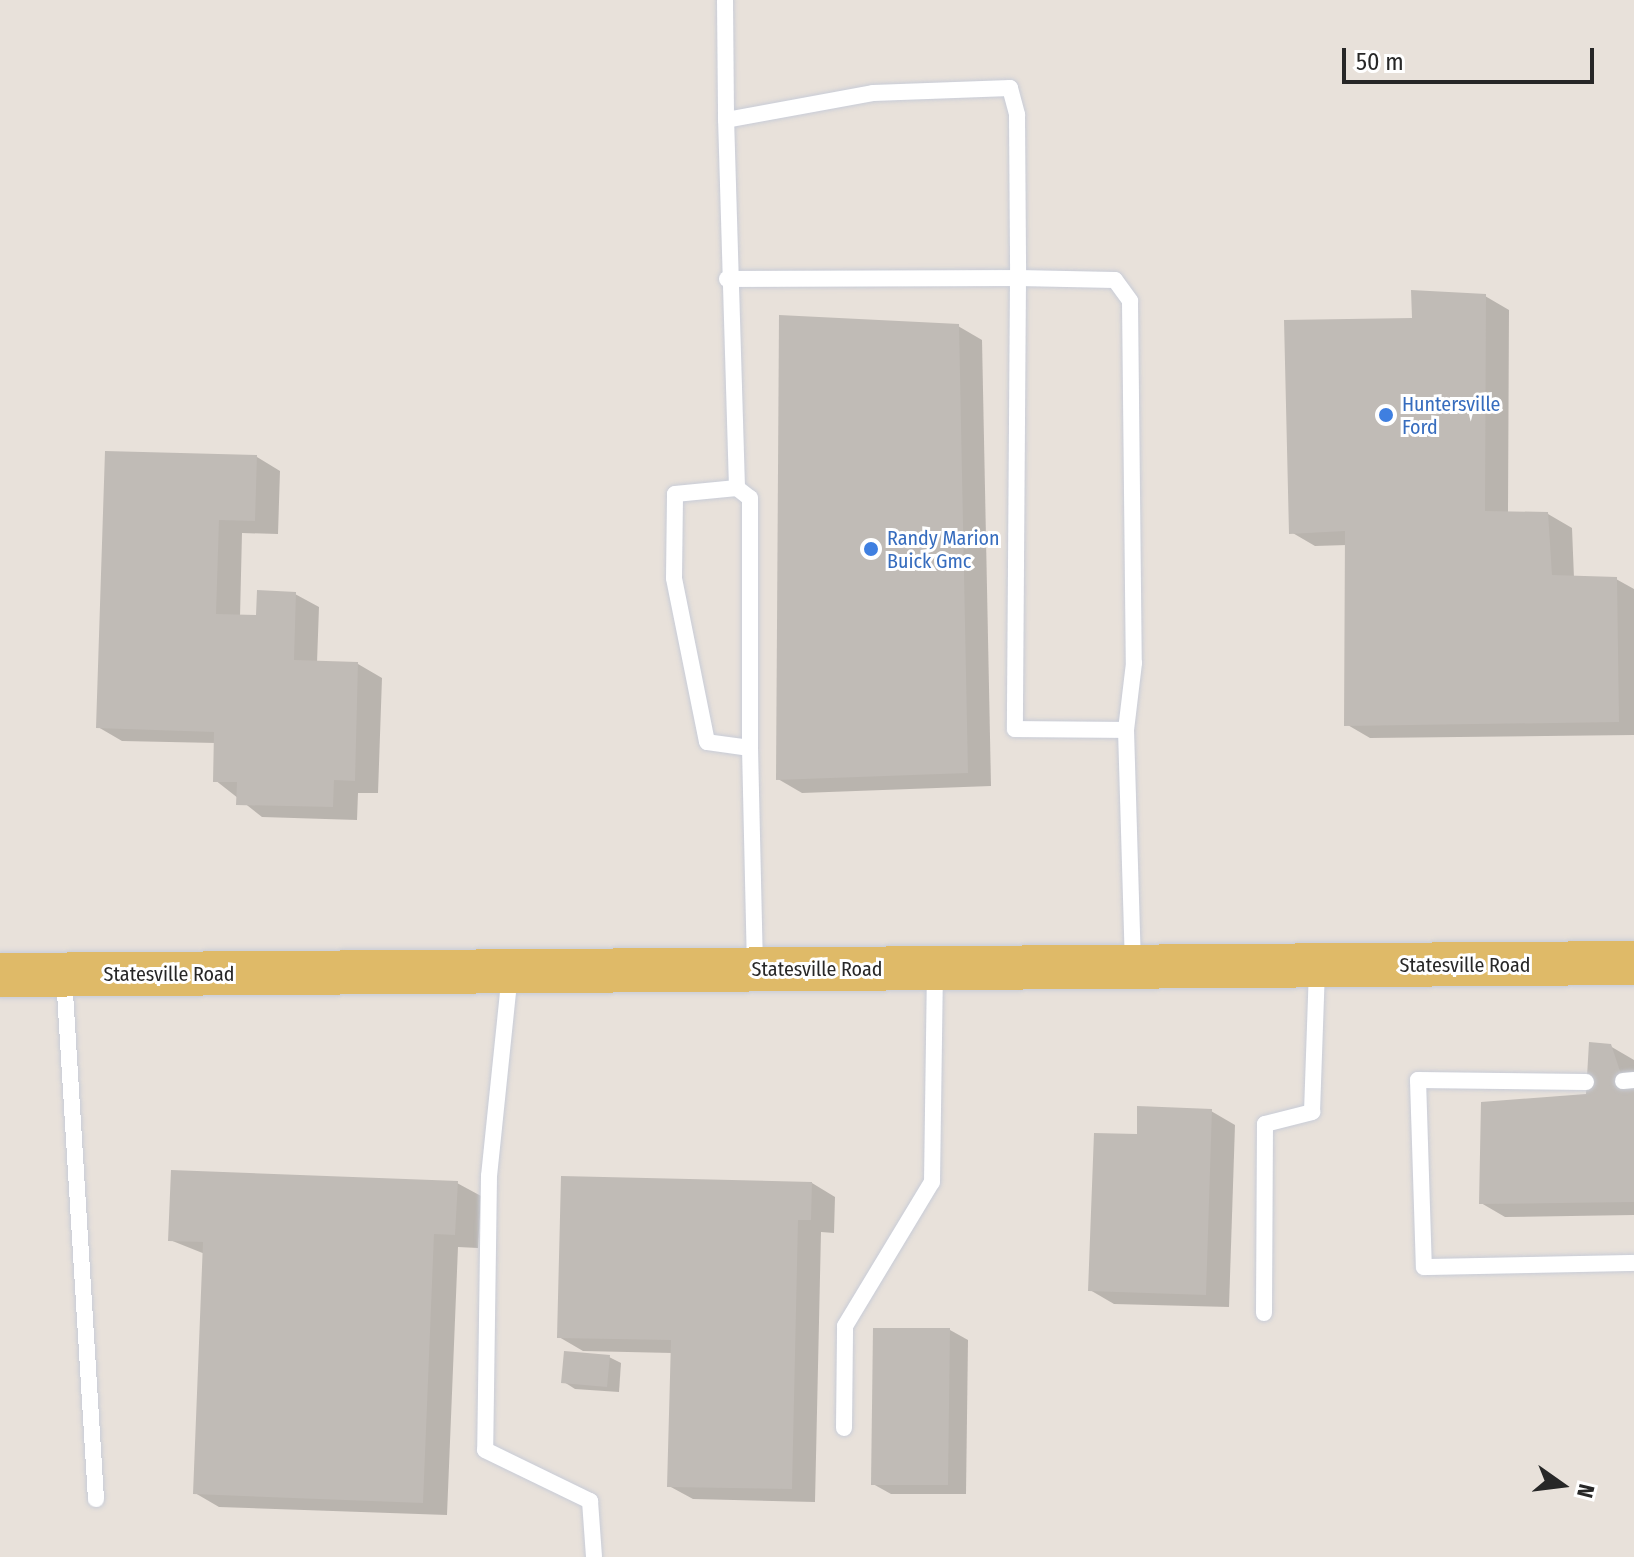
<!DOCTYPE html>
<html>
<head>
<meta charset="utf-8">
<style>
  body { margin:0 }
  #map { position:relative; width:1634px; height:1557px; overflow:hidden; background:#e8e1da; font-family:"Fira Sans Condensed",sans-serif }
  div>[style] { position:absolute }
  .shadow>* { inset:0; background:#0003 }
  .building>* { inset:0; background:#c0bbb6 }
  .roads { filter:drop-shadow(0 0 2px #c8ccd7) drop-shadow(0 0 2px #c8ccd7) }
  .service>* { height:16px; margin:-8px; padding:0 8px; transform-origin:8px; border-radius:8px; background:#fff }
  .primary>* { height:44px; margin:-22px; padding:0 22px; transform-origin:22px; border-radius:22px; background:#dfba68 }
  .dots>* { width:22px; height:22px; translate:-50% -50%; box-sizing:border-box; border:4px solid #fff; border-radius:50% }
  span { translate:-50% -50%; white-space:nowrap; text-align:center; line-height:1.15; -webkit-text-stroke:6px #fff; paint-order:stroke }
  .shop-label { font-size:20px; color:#366cbe }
  .left { translate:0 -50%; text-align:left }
  .street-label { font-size:20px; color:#272727 }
  .north { position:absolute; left:1522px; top:1445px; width:80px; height:80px; -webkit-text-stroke:6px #fff; paint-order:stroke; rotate:104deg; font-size:22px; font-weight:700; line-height:32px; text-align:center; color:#272727 }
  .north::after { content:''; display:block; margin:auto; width:28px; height:36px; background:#272727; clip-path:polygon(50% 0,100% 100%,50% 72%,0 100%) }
  .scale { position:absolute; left:1342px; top:48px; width:252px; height:36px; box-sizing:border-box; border:4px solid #272727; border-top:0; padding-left:10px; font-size:24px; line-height:28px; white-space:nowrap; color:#272727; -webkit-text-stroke:6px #fff; paint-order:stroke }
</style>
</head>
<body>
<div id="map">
  <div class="shadow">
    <div style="clip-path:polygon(1485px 296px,1509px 310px,1508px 513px,1548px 514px,1572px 528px,1574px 578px,1616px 579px,1634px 589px,1634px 735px,1370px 738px,1346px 724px,1347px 545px,1315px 546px,1291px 532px,1414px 320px)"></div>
    <div style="clip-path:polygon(958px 326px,982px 340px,991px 786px,802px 793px,778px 779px)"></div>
    <div style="clip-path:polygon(107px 454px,257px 457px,280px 471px,278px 534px,242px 533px,240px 617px,258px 617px,295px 594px,319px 607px,317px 663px,358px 664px,382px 678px,378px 793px,358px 793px,357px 820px,262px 817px,215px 780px,216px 743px,122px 741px,98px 727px)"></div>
    <div style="clip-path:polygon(1610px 1046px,1634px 1060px,1634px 1215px,1505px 1217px,1481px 1203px,1588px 1096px)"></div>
    <div style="clip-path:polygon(1211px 1111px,1235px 1125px,1229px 1307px,1114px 1304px,1090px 1290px)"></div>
    <div style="clip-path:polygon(457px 1183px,481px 1196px,478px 1248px,458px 1247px,447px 1515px,219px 1507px,195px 1493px,205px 1254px,170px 1240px)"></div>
    <div style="clip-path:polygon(812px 1183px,835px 1197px,834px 1233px,821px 1232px,815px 1502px,693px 1499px,669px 1486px,672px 1353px,583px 1351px,559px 1337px)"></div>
    <div style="clip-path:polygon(950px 1330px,968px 1340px,966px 1494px,891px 1494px,873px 1484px)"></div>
    <div style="clip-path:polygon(609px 1357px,621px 1363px,619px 1392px,575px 1389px,564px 1382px)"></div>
  </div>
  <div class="building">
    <div style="clip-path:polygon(1411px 290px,1486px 294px,1485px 511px,1548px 512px,1552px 575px,1617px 577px,1619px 722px,1344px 726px,1345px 531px,1289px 534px,1284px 320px,1412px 318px)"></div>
    <div style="clip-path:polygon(779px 315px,959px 324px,968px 773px,776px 780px)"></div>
    <div style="clip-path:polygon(105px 451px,257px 455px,255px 521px,219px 520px,216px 614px,256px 615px,257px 590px,296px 592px,294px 660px,358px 662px,355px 781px,334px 780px,333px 807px,236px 805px,237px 782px,213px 782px,214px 732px,96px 728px)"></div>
    <div style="clip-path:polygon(1589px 1042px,1611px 1044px,1626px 1089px,1634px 1089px,1634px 1202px,1479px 1204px,1481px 1102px,1586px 1094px)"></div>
    <div style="clip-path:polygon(1137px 1106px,1212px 1109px,1206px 1295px,1088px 1291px,1094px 1133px,1137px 1134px)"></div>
    <div style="clip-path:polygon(171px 1170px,458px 1181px,455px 1235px,434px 1234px,423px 1503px,193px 1494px,203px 1242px,168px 1241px)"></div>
    <div style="clip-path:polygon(561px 1176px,812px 1182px,811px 1220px,798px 1220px,792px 1489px,667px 1487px,671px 1340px,557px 1338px)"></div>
    <div style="clip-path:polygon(873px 1328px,950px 1328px,948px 1485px,871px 1485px)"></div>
    <div style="clip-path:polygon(564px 1351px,610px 1355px,607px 1387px,561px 1383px)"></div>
  </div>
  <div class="roads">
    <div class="service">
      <div style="left:725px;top:0;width:120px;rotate:89.5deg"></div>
      <div style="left:727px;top:279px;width:291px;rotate:-0.2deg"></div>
      <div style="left:1018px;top:278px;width:451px;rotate:90.4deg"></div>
      <div style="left:1015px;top:729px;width:111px;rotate:0.5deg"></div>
      <div style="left:737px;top:488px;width:16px;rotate:38deg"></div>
      <div style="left:750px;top:498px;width:250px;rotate:90deg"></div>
      <div style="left:755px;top:968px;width:220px;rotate:-91.3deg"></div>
      <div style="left:750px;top:748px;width:43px;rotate:-172.1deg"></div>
      <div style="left:707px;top:742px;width:167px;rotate:-101.4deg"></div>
      <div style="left:674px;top:578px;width:84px;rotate:-89.3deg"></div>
      <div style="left:675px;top:494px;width:62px;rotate:-5.5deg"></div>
      <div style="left:737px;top:488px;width:368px;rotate:-91.7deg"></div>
      <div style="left:726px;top:120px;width:149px;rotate:-10.4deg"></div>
      <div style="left:873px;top:93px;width:137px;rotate:-2.1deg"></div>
      <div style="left:1010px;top:88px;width:28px;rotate:75deg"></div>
      <div style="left:1017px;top:115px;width:163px;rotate:89.6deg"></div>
      <div style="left:1018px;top:278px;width:97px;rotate:1.2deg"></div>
      <div style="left:1115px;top:280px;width:26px;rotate:54deg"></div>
      <div style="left:1130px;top:301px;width:362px;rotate:89.4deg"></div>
      <div style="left:1134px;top:663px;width:67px;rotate:96.8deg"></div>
      <div style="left:1126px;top:730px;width:236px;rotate:88.3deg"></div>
      <div style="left:510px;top:973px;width:204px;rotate:95.9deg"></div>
      <div style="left:489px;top:1176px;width:274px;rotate:90.8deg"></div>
      <div style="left:485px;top:1450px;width:117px;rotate:25.9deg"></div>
      <div style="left:590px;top:1501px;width:56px;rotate:85.9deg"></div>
      <div style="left:64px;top:976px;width:524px;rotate:86.5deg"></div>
      <div style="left:1623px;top:1081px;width:11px;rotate:-5deg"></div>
      <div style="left:1586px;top:1082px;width:168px;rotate:-179.3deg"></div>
      <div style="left:1418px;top:1080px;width:187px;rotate:88.2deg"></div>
      <div style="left:1424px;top:1267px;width:210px;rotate:-1.1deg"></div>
      <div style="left:1264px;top:1313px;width:189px;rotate:-89.7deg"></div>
      <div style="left:1265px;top:1124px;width:49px;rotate:-14.3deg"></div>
      <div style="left:1312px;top:1112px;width:145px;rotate:-88deg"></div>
      <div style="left:844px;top:1428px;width:102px;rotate:-89.4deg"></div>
      <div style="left:845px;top:1326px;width:168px;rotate:-58.9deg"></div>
      <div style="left:932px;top:1182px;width:212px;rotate:-89.2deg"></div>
    </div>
    <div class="primary">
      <div style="left:0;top:975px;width:1634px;rotate:-0.42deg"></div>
    </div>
  </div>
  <div class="dots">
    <div style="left:1386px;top:415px;background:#3f7fe0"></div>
    <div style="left:871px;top:549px;background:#3f7fe0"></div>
  </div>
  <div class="shop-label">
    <span class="left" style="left:1402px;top:416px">Huntersville<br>Ford</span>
    <span class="left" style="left:887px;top:550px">Randy Marion<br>Buick Gmc</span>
  </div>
  <div class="street-label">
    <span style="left:1465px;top:965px">Statesville Road</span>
    <span style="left:817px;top:969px">Statesville Road</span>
    <span style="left:169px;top:974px">Statesville Road</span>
  </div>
  <div class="north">N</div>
  <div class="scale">50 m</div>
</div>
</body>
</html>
